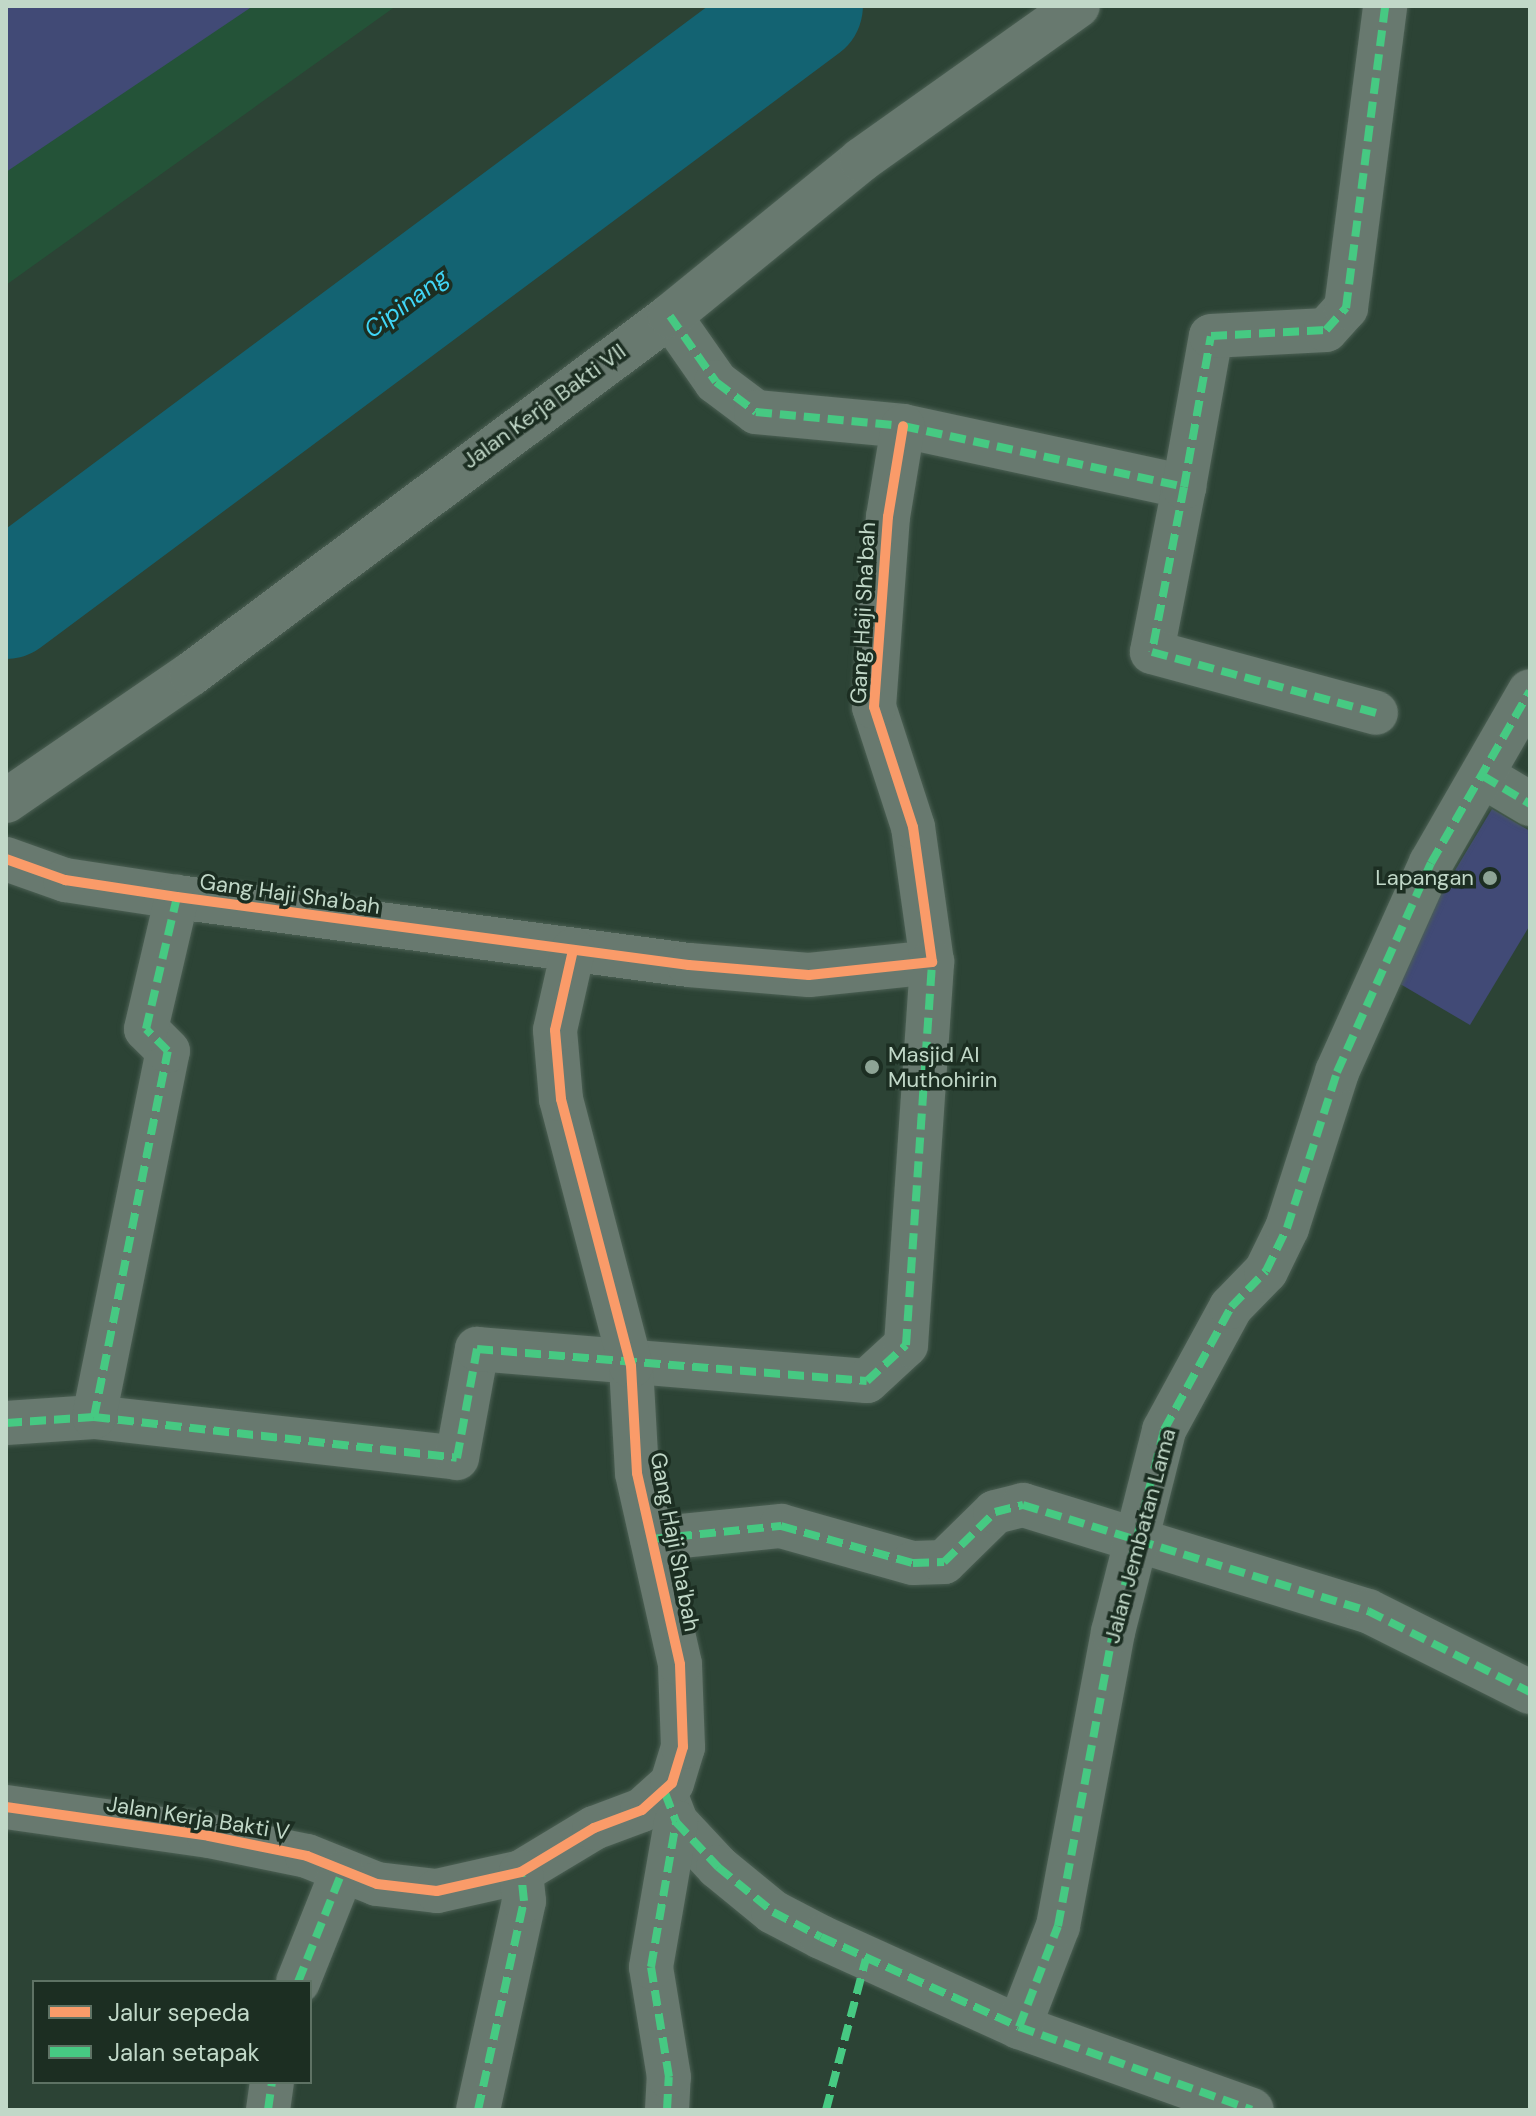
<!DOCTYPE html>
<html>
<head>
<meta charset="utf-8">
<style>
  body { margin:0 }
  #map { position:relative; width:1536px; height:2116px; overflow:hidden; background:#2c4335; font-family:"DM Sans",sans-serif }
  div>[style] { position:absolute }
  .built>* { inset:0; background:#245338 }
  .green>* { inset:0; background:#414a76 }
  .river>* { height:116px; margin:-58px; padding:0 58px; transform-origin:58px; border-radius:58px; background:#136372 }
  .roads { filter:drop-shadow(0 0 2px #4c6054) drop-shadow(0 0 2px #4c6054) }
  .minor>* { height:44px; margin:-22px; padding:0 22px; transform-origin:22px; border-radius:22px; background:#68796f }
  .quiet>* { height:8px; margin-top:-4px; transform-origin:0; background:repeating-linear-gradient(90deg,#46c982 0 16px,transparent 0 24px) }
  .cycleway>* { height:10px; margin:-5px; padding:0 5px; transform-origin:5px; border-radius:5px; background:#fa9b69 }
  .dots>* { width:22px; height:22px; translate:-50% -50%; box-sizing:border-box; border:4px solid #1c2e22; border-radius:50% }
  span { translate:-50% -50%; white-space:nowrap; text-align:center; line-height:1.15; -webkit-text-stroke:7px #1c2e22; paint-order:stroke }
  .street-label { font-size:22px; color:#c1d8c8 }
  .poi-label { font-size:22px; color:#c1d8c8 }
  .right { translate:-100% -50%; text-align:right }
  .left { translate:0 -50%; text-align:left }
  .water-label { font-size:24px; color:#40d6f7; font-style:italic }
  .frame { position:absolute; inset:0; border:8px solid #c1d8c8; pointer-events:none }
  .legend { position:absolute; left:32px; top:1980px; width:280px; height:104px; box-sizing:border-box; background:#1c2e22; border:2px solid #5e7264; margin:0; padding:10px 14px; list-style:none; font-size:24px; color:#c1d8c8 }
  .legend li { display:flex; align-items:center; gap:16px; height:40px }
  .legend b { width:40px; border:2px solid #5e7264 }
</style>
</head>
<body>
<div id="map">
  <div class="built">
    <div style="clip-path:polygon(6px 6px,396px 6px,6px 285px)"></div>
  </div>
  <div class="green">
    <div style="clip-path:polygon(6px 6px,253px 6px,6px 172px)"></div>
    <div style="clip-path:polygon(1492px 809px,1530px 831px,1530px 925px,1470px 1025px,1390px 978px)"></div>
  </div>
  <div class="river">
    <div style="left:6px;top:601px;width:996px;rotate:-36.67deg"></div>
  </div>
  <div class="roads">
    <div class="minor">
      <div style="left:670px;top:316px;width:80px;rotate:55.1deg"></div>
      <div style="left:716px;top:382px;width:50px;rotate:36.9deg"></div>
      <div style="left:756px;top:412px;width:148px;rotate:5.4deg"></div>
      <div style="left:903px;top:426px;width:288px;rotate:12.2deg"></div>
      <div style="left:1184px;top:487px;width:168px;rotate:101deg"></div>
      <div style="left:1152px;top:652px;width:232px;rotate:15.2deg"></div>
      <div style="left:1184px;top:487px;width:153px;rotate:-79.9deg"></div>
      <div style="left:1211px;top:336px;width:115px;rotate:-3deg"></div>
      <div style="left:1326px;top:330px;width:30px;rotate:-48deg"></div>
      <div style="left:1346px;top:308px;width:305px;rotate:-82.6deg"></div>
      <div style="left:1483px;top:776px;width:55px;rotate:30.8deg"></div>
      <div style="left:6px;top:801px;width:224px;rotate:-34.5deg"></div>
      <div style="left:191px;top:674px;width:598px;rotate:-36.77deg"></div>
      <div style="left:670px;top:316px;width:247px;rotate:-39.2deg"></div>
      <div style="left:861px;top:160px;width:266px;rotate:-35.4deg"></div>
      <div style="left:6px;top:859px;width:63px;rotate:19.6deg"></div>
      <div style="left:65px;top:880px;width:113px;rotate:8.6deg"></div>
      <div style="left:177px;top:897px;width:516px;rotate:7.57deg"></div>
      <div style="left:689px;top:965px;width:120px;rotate:4.8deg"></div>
      <div style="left:809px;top:975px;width:124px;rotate:-6deg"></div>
      <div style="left:932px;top:962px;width:136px;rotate:-98deg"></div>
      <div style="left:913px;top:827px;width:126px;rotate:-108deg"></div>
      <div style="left:874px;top:707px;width:191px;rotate:-85.8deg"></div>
      <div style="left:888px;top:517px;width:92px;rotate:-80.6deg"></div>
      <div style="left:94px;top:1417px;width:365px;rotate:6.4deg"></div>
      <div style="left:457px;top:1458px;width:111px;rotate:-79.6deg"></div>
      <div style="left:477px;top:1349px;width:391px;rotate:4.7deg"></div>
      <div style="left:867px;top:1381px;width:53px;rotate:-42.7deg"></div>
      <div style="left:906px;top:1345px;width:384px;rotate:-86.1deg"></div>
      <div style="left:6px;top:1423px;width:88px;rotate:-3.9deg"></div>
      <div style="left:94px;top:1417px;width:373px;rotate:-78.6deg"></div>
      <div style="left:168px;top:1051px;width:31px;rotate:-135deg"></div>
      <div style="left:146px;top:1029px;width:136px;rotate:-76.8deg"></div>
      <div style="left:652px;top:1539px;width:130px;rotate:-5.8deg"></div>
      <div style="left:781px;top:1526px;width:137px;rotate:15.7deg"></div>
      <div style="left:913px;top:1563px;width:31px;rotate:-2deg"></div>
      <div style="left:944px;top:1562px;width:71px;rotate:-44.4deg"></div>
      <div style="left:995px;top:1512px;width:29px;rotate:-14deg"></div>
      <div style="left:1023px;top:1505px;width:361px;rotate:17.1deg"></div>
      <div style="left:1368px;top:1611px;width:181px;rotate:26.6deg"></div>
      <div style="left:665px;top:1793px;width:31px;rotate:69deg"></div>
      <div style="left:676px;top:1822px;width:62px;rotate:47deg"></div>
      <div style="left:718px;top:1867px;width:71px;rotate:39.3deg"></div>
      <div style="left:773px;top:1912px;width:54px;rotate:27.5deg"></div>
      <div style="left:821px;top:1937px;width:217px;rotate:24.4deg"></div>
      <div style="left:1019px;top:2027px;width:247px;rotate:19.6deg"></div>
      <div style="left:6px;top:1807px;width:205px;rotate:8.1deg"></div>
      <div style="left:209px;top:1836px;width:100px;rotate:11.5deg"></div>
      <div style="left:307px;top:1856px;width:75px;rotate:21.8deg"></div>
      <div style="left:377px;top:1884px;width:60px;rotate:6.7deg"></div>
      <div style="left:437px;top:1891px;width:86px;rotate:-12.7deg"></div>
      <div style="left:521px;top:1872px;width:85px;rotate:-31.1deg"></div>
      <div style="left:594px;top:1828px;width:51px;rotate:-20.6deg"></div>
      <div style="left:642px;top:1810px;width:40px;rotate:-42deg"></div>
      <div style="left:672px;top:1783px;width:38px;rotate:-73deg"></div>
      <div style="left:683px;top:1747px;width:83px;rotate:-92.1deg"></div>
      <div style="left:680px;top:1664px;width:196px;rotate:-102.7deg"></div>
      <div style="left:637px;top:1473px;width:107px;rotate:-93.2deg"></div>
      <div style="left:631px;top:1366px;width:276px;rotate:-104.7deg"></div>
      <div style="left:561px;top:1099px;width:69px;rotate:-95deg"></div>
      <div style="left:555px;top:1030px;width:82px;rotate:-77.3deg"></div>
      <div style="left:298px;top:1982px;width:118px;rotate:-68.2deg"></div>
      <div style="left:1019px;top:2027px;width:108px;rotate:-68.9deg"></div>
      <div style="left:1058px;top:1926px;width:299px;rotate:-79.4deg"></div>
      <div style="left:1113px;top:1632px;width:208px;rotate:-75.8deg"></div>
      <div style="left:1164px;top:1430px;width:140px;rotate:-61.4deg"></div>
      <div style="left:1231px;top:1307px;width:50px;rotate:-45.8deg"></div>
      <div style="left:1266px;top:1271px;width:48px;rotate:-64deg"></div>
      <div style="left:1287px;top:1228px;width:164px;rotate:-72.2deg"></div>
      <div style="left:1337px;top:1072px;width:229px;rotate:-65.8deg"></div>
      <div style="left:1431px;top:863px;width:198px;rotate:-60.1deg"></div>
      <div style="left:268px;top:2110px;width:28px;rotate:-82deg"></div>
      <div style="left:478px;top:2110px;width:214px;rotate:-77.6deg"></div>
      <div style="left:524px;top:1901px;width:29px;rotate:-96deg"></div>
      <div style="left:667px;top:2110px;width:33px;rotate:-87deg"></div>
      <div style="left:669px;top:2077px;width:111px;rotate:-99.3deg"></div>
      <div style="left:651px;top:1967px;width:147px;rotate:-80.2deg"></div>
    </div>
  </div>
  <div class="quiet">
    <div style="left:670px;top:316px;width:80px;rotate:55.1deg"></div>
    <div style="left:716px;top:382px;width:50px;rotate:36.9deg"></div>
    <div style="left:756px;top:412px;width:148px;rotate:5.4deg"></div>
    <div style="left:903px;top:426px;width:288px;rotate:12.2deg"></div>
    <div style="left:1184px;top:487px;width:168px;rotate:101deg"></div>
    <div style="left:1152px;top:652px;width:232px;rotate:15.2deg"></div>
    <div style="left:1184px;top:487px;width:153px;rotate:-79.9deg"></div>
    <div style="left:1211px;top:336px;width:115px;rotate:-3deg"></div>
    <div style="left:1326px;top:330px;width:30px;rotate:-48deg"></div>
    <div style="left:1346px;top:308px;width:305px;rotate:-82.6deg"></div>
    <div style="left:1483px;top:776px;width:55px;rotate:30.8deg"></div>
    <div style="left:94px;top:1417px;width:365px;rotate:6.4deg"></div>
    <div style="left:457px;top:1458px;width:111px;rotate:-79.6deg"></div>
    <div style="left:477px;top:1349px;width:391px;rotate:4.7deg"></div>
    <div style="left:867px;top:1381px;width:53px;rotate:-42.7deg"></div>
    <div style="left:906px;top:1345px;width:384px;rotate:-86.1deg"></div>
    <div style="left:6px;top:1423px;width:88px;rotate:-3.9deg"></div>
    <div style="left:94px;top:1417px;width:373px;rotate:-78.6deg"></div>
    <div style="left:168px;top:1051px;width:31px;rotate:-135deg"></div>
    <div style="left:146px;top:1029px;width:136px;rotate:-76.8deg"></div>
    <div style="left:652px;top:1539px;width:130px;rotate:-5.8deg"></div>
    <div style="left:781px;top:1526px;width:137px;rotate:15.7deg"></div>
    <div style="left:913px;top:1563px;width:31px;rotate:-2deg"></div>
    <div style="left:944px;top:1562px;width:71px;rotate:-44.4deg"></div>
    <div style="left:995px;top:1512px;width:29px;rotate:-14deg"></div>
    <div style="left:1023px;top:1505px;width:361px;rotate:17.1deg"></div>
    <div style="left:1368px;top:1611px;width:181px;rotate:26.6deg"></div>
    <div style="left:665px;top:1793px;width:31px;rotate:69deg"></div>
    <div style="left:676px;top:1822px;width:62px;rotate:47deg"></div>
    <div style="left:718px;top:1867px;width:71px;rotate:39.3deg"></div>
    <div style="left:773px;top:1912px;width:54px;rotate:27.5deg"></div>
    <div style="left:821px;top:1937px;width:217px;rotate:24.4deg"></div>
    <div style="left:1019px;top:2027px;width:247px;rotate:19.6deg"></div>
    <div style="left:298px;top:1982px;width:118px;rotate:-68.2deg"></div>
    <div style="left:1019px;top:2027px;width:108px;rotate:-68.9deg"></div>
    <div style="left:1058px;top:1926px;width:299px;rotate:-79.4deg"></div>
    <div style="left:1113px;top:1632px;width:208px;rotate:-75.8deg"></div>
    <div style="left:1164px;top:1430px;width:140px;rotate:-61.4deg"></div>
    <div style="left:1231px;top:1307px;width:50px;rotate:-45.8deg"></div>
    <div style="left:1266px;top:1271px;width:48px;rotate:-64deg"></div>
    <div style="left:1287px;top:1228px;width:164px;rotate:-72.2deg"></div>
    <div style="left:1337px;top:1072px;width:229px;rotate:-65.8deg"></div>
    <div style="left:1431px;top:863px;width:198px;rotate:-60.1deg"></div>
    <div style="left:268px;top:2110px;width:28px;rotate:-82deg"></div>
    <div style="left:478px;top:2110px;width:214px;rotate:-77.6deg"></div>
    <div style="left:524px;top:1901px;width:29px;rotate:-96deg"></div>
    <div style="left:667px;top:2110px;width:33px;rotate:-87deg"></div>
    <div style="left:669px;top:2077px;width:111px;rotate:-99.3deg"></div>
    <div style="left:651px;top:1967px;width:147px;rotate:-80.2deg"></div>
    <div style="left:826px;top:2110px;width:156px;rotate:-75.2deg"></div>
  </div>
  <div class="cycleway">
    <div style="left:6px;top:859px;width:63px;rotate:19.6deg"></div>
    <div style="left:65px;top:880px;width:113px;rotate:8.6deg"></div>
    <div style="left:177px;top:897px;width:516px;rotate:7.57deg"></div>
    <div style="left:689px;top:965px;width:120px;rotate:4.8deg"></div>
    <div style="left:809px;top:975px;width:124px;rotate:-6deg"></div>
    <div style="left:932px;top:962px;width:136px;rotate:-98deg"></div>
    <div style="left:913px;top:827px;width:126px;rotate:-108deg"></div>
    <div style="left:874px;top:707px;width:191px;rotate:-85.8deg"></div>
    <div style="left:888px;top:517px;width:92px;rotate:-80.6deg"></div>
    <div style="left:6px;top:1807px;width:205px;rotate:8.1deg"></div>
    <div style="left:209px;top:1836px;width:100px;rotate:11.5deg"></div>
    <div style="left:307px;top:1856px;width:75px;rotate:21.8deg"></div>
    <div style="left:377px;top:1884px;width:60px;rotate:6.7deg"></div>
    <div style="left:437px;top:1891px;width:86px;rotate:-12.7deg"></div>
    <div style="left:521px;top:1872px;width:85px;rotate:-31.1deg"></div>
    <div style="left:594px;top:1828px;width:51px;rotate:-20.6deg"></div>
    <div style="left:642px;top:1810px;width:40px;rotate:-42deg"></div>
    <div style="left:672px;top:1783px;width:38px;rotate:-73deg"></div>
    <div style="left:683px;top:1747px;width:83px;rotate:-92.1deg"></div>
    <div style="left:680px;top:1664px;width:196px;rotate:-102.7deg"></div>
    <div style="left:637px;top:1473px;width:107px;rotate:-93.2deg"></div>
    <div style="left:631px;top:1366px;width:276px;rotate:-104.7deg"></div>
    <div style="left:561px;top:1099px;width:69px;rotate:-95deg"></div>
    <div style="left:555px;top:1030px;width:82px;rotate:-77.3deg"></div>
  </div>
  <div class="dots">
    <div style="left:1490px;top:878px;background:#8da495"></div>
    <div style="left:872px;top:1067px;background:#8da495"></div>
  </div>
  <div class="street-label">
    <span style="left:544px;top:406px;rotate:-36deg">Jalan Kerja Bakti VII</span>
    <span style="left:863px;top:613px;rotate:-87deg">Gang Haji Sha'bah</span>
    <span style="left:290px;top:894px;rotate:8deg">Gang Haji Sha'bah</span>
    <span style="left:1140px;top:1536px;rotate:-75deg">Jalan Jembatan Lama</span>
    <span style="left:675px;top:1542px;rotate:79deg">Gang Haji Sha'bah</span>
    <span style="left:198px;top:1818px;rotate:9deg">Jalan Kerja Bakti V</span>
  </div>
  <div class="poi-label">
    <span class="right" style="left:1474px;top:878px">Lapangan</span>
    <span class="left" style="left:888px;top:1067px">Masjid Al<br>Muthohirin</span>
  </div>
  <div class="water-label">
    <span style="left:406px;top:303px;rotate:-37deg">Cipinang</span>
  </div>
  <div class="frame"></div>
  <ul class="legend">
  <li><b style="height:10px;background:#fa9b69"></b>Jalur sepeda</li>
  <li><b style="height:10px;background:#46c982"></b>Jalan setapak</li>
  </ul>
</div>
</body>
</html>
